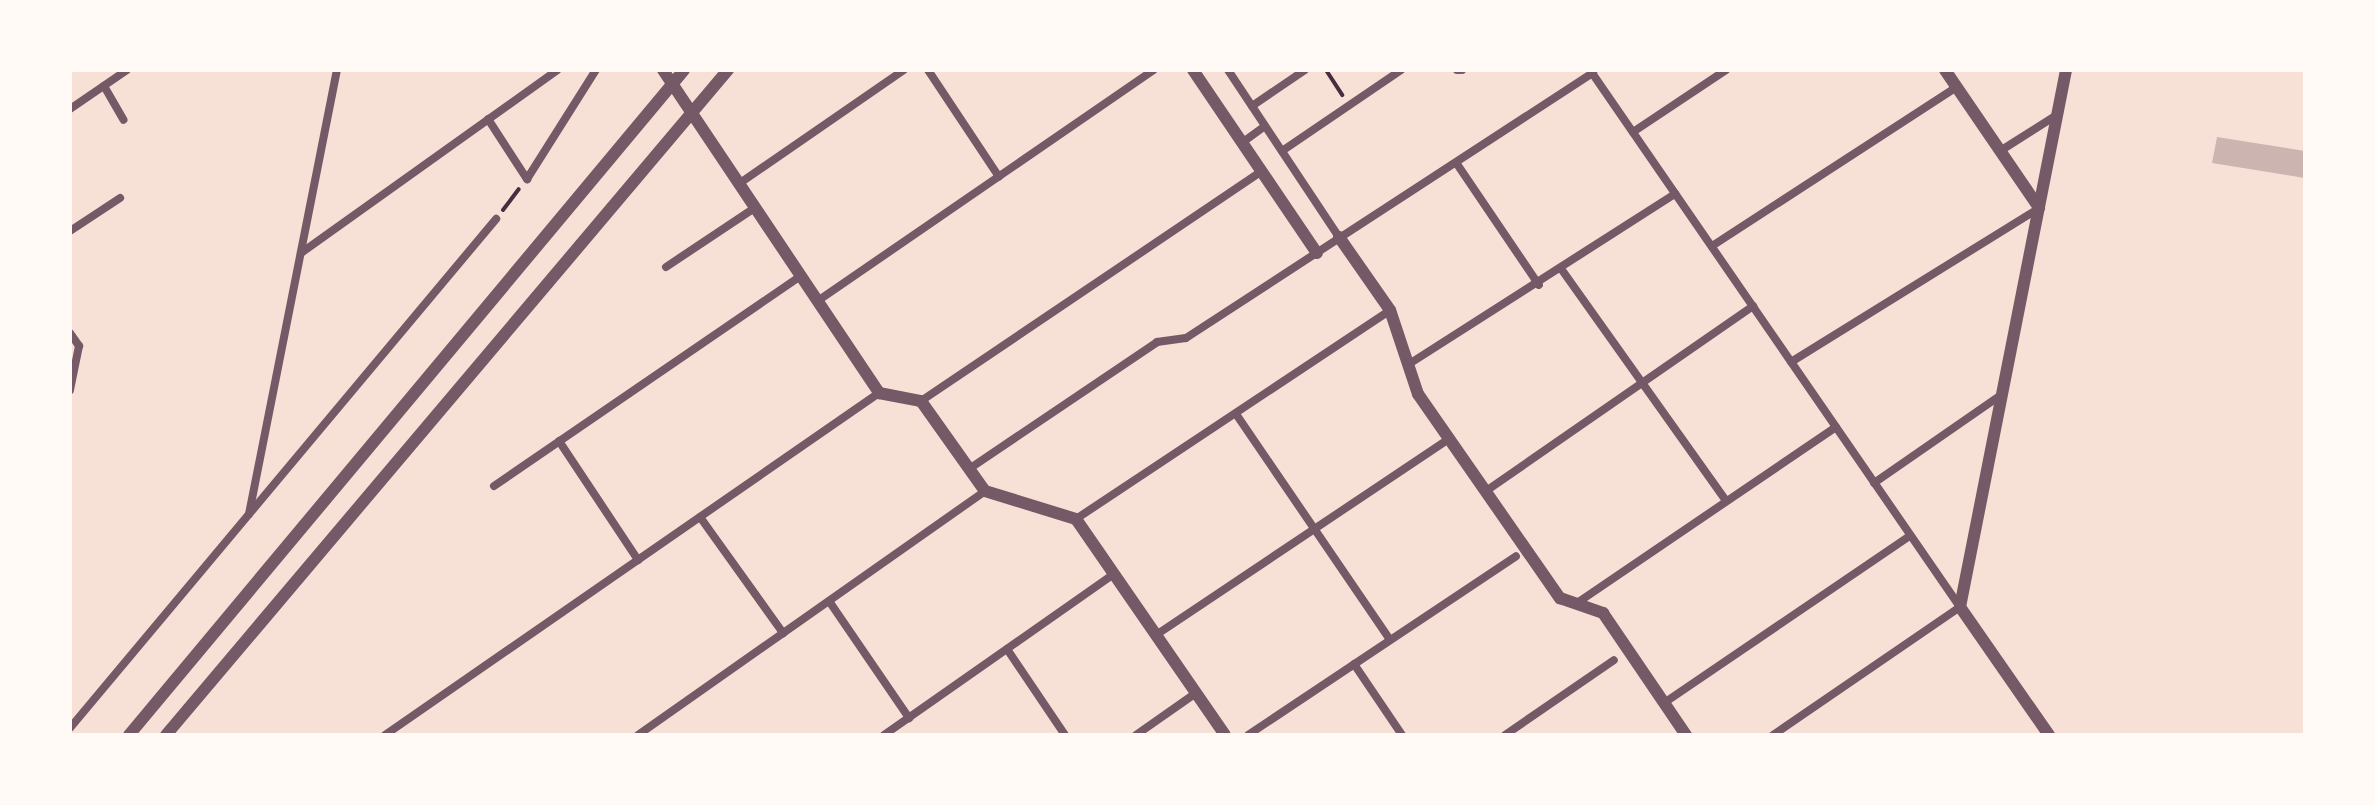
<!DOCTYPE html>
<html>
<head>
<meta charset="utf-8">
<style>
  body { margin:0 }
  #map { position:relative; width:2375px; height:805px; overflow:hidden; background:#f7e1d7; font-family:"Nunito Sans",sans-serif }
  div>[style] { position:absolute }
  .building>* { inset:0; background:#ccb4b1 }
  .path>* { height:4px; margin:-2px; padding:0 2px; transform-origin:2px; border-radius:2px; background:#4a2c40 }
  .minor>* { height:8px; margin:-4px; padding:0 4px; transform-origin:4px; border-radius:4px; background:#755966 }
  .tertiary>* { height:12px; margin:-6px; padding:0 6px; transform-origin:6px; border-radius:6px; background:#755966 }
  span { translate:-50% -50%; white-space:nowrap; text-align:center; line-height:1.15; -webkit-text-stroke:8px #fffaf5; paint-order:stroke }
  .frame { position:absolute; inset:0; border:72px solid #fffaf5; pointer-events:none }
</style>
</head>
<body>
<div id="map">
  <div class="building">
    <div style="clip-path:polygon(2217px 137px,2305px 151px,2305px 178px,2212px 163px)"></div>
  </div>
  <div class="path">
    <div style="left:1326px;top:70px;width:30px;rotate:57deg"></div>
    <div style="left:503px;top:210px;width:26px;rotate:-53deg"></div>
  </div>
  <div class="minor">
    <div style="left:928px;top:70px;width:128px;rotate:56.4deg"></div>
    <div style="left:1228px;top:70px;width:201px;rotate:56.4deg"></div>
    <div style="left:1457px;top:70px;width:5px"></div>
    <div style="left:1590px;top:70px;width:652px;rotate:55.43deg"></div>
    <div style="left:1960px;top:607px;width:227px;rotate:145.6deg"></div>
    <div style="left:104px;top:86px;width:39px;rotate:60deg"></div>
    <div style="left:1252px;top:106px;width:64px;rotate:-34.2deg"></div>
    <div style="left:70px;top:109px;width:69px;rotate:-34.4deg"></div>
    <div style="left:488px;top:119px;width:72px;rotate:57deg"></div>
    <div style="left:527px;top:179px;width:129px;rotate:-57.7deg"></div>
    <div style="left:1633px;top:132px;width:112px;rotate:-33.7deg"></div>
    <div style="left:1243px;top:142px;width:27px;rotate:-36deg"></div>
    <div style="left:1282px;top:151px;width:144px;rotate:-34.2deg"></div>
    <div style="left:2000px;top:151px;width:67px;rotate:-32.3deg"></div>
    <div style="left:1457px;top:164px;width:146px;rotate:55.9deg"></div>
    <div style="left:740px;top:183px;width:199px;rotate:-34.6deg"></div>
    <div style="left:70px;top:231px;width:60px;rotate:-33.4deg"></div>
    <div style="left:1712px;top:246px;width:292px;rotate:-33deg"></div>
    <div style="left:301px;top:253px;width:315px;rotate:-35.5deg"></div>
    <div style="left:666px;top:267px;width:108px;rotate:-33.7deg"></div>
    <div style="left:1562px;top:270px;width:283px;rotate:54.6deg"></div>
    <div style="left:819px;top:300px;width:406px;rotate:-34.5deg"></div>
    <div style="left:70px;top:333px;width:16px;rotate:55deg"></div>
    <div style="left:79px;top:346px;width:45px;rotate:101.6deg"></div>
    <div style="left:1791px;top:362px;width:291px;rotate:-31.8deg"></div>
    <div style="left:1409px;top:364px;width:316px;rotate:-32.6deg"></div>
    <div style="left:921px;top:401px;width:411px;rotate:-34deg"></div>
    <div style="left:1236px;top:414px;width:273px;rotate:55.7deg"></div>
    <div style="left:559px;top:441px;width:143px;rotate:56.4deg"></div>
    <div style="left:969px;top:469px;width:227px;rotate:-34deg"></div>
    <div style="left:1157px;top:342px;width:29px;rotate:-8deg"></div>
    <div style="left:1186px;top:338px;width:486px;rotate:-33.1deg"></div>
    <div style="left:1874px;top:483px;width:151px;rotate:-34.7deg"></div>
    <div style="left:494px;top:486px;width:373px;rotate:-34.4deg"></div>
    <div style="left:1486px;top:491px;width:325px;rotate:-34.7deg"></div>
    <div style="left:249px;top:514px;width:453px;rotate:-78.8deg"></div>
    <div style="left:700px;top:517px;width:143px;rotate:54.4deg"></div>
    <div style="left:1076px;top:519px;width:377px;rotate:-33.6deg"></div>
    <div style="left:829px;top:601px;width:142px;rotate:55.6deg"></div>
    <div style="left:1577px;top:603px;width:313px;rotate:-34.2deg"></div>
    <div style="left:1156px;top:635px;width:353px;rotate:-33.8deg"></div>
    <div style="left:1007px;top:649px;width:104px;rotate:56deg"></div>
    <div style="left:1354px;top:664px;width:86px;rotate:55.9deg"></div>
    <div style="left:1664px;top:703px;width:297px;rotate:-34.2deg"></div>
    <div style="left:70px;top:728px;width:664px;rotate:-50.07deg"></div>
    <div style="left:385px;top:735px;width:601px;rotate:-34.7deg"></div>
    <div style="left:638px;top:735px;width:424px;rotate:-35.1deg"></div>
    <div style="left:884px;top:735px;width:281px;rotate:-35deg"></div>
    <div style="left:1136px;top:735px;width:73px;rotate:-35deg"></div>
    <div style="left:1248px;top:735px;width:322px;rotate:-33.7deg"></div>
    <div style="left:1505px;top:735px;width:132px;rotate:-34.5deg"></div>
  </div>
  <div class="tertiary">
    <div style="left:663px;top:70px;width:389px;rotate:56.2deg"></div>
    <div style="left:879px;top:393px;width:43px;rotate:10.8deg"></div>
    <div style="left:921px;top:401px;width:110px;rotate:54.6deg"></div>
    <div style="left:985px;top:491px;width:95px;rotate:17.1deg"></div>
    <div style="left:1076px;top:519px;width:262px;rotate:55.4deg"></div>
    <div style="left:1193px;top:70px;width:221px;rotate:55.9deg"></div>
    <div style="left:1945px;top:70px;width:167px;rotate:55.7deg"></div>
    <div style="left:1339px;top:237px;width:89px;rotate:55.1deg"></div>
    <div style="left:1390px;top:310px;width:89px;rotate:71.6deg"></div>
    <div style="left:1418px;top:394px;width:249px;rotate:55.2deg"></div>
    <div style="left:1560px;top:598px;width:46px;rotate:19.2deg"></div>
    <div style="left:1603px;top:613px;width:148px;rotate:55.8deg"></div>
    <div style="left:129px;top:735px;width:866px;rotate:-50.15deg"></div>
    <div style="left:166px;top:735px;width:871px;rotate:-49.8deg"></div>
    <div style="left:2049px;top:735px;width:156px;rotate:-124.8deg"></div>
    <div style="left:1960px;top:607px;width:547px;rotate:-78.83deg"></div>
  </div>
  <div class="frame"></div>
</div>
</body>
</html>
